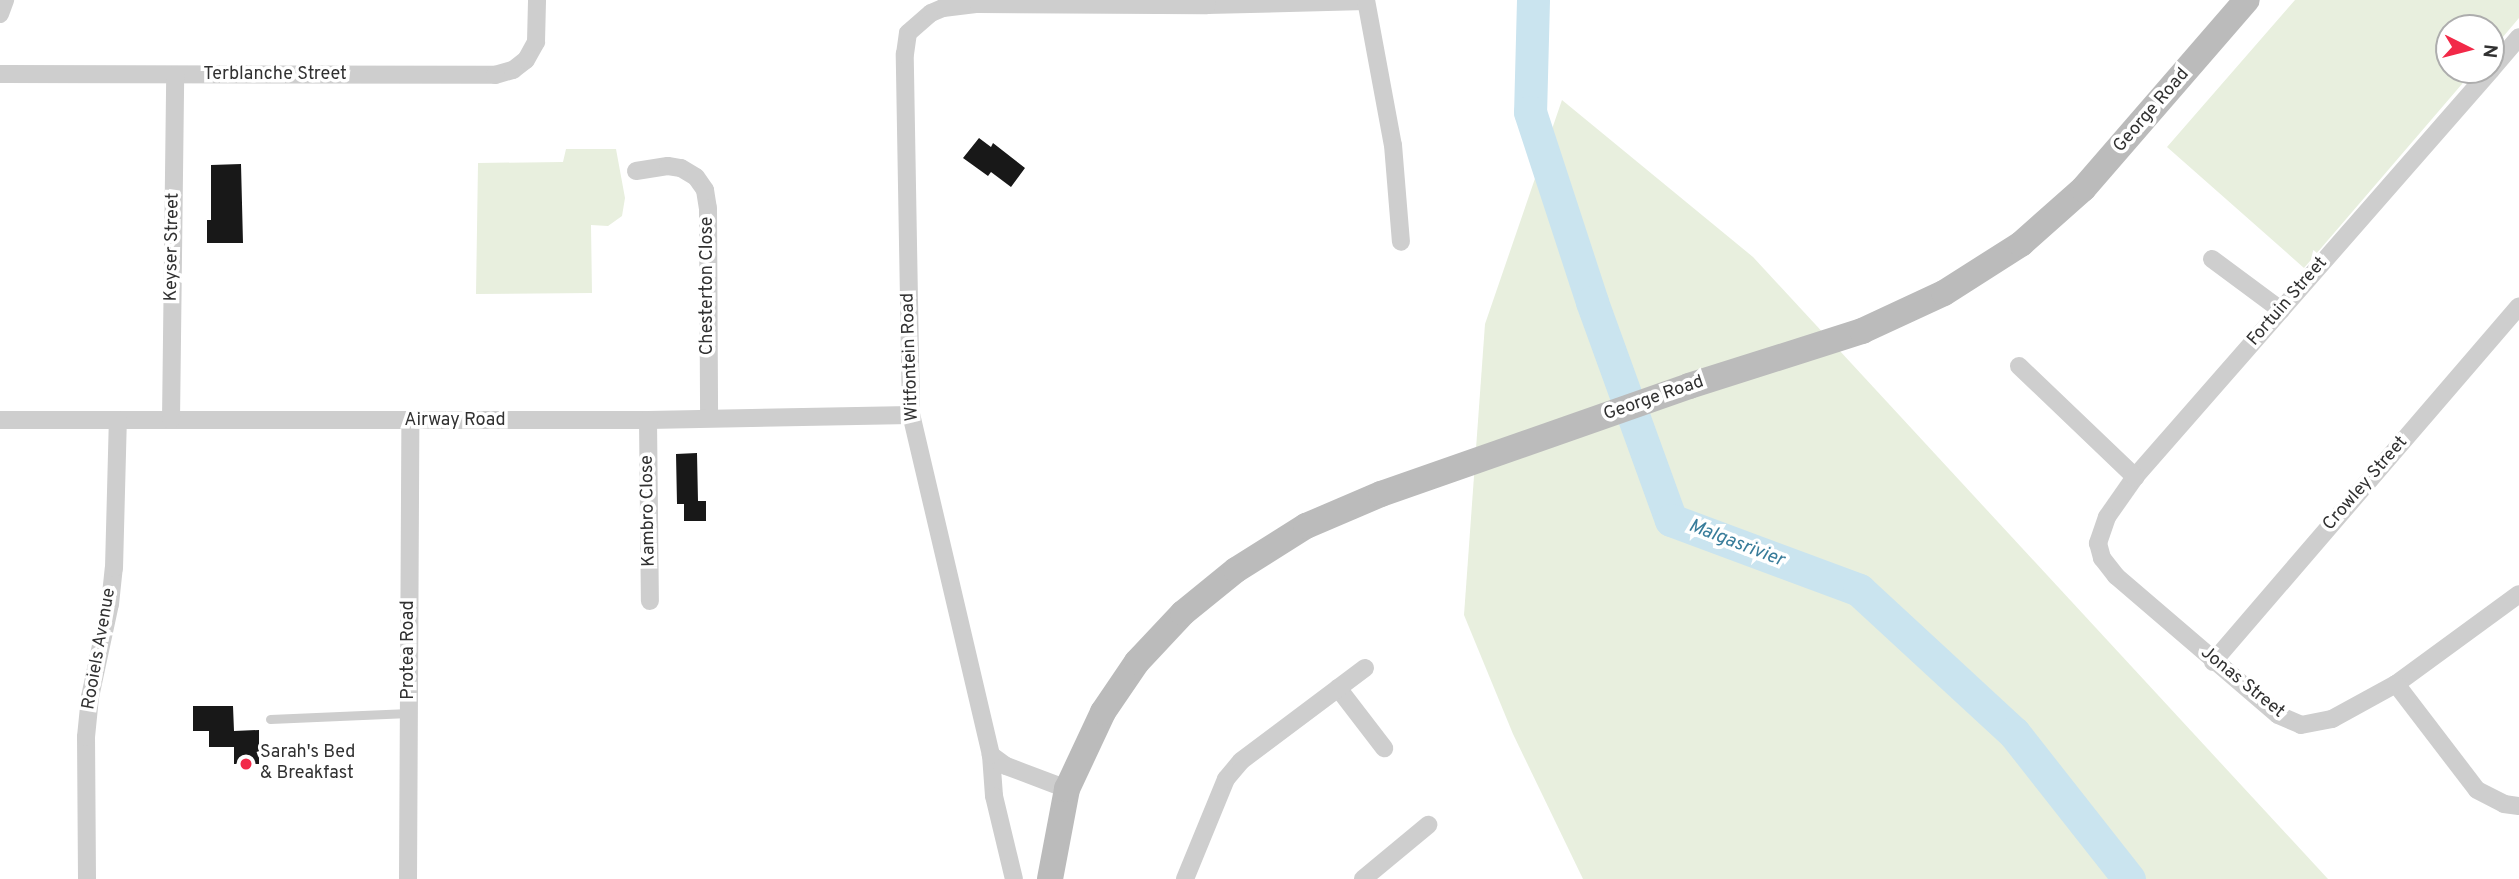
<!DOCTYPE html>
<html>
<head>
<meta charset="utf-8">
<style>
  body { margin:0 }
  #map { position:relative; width:2519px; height:879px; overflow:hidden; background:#fff; font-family:Overpass,sans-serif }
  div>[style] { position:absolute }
  .green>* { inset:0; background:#e8efde }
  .river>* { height:33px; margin:-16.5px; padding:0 16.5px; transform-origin:16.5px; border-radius:16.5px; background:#cae4ef }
  .building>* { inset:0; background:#181818 }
  .service>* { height:9px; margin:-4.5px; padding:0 4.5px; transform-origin:4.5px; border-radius:4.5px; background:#cecece }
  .minor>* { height:18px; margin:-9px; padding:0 9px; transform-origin:9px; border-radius:9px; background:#cecece }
  .secondary>* { height:26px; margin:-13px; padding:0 13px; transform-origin:13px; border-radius:13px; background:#bbb }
  .dots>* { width:19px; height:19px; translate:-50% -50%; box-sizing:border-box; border:4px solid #fff; border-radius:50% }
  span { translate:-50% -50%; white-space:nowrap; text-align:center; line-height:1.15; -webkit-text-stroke:7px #fff; paint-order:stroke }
  .street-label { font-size:18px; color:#313131 }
  .poi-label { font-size:18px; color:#313131 }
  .left { translate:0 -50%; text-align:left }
  .water-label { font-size:19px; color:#387c9a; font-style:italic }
  .north { position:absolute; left:2435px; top:14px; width:70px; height:70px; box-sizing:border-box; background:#fff; border:2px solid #adadad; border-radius:50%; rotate:96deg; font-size:19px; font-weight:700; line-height:28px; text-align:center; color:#313131 }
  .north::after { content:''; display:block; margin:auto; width:24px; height:32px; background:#f22948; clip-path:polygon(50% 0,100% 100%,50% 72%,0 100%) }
</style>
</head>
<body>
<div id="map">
  <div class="green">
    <div style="clip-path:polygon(2295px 0,2519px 0,2519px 18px,2491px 51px,2491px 28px,2449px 28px,2449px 70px,2474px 70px,2304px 268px,2167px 147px)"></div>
    <div style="clip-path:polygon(1562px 100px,1753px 257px,2328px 879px,1583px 879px,1513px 734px,1464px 615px,1485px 324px)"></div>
    <div style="clip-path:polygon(566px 149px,616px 149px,625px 198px,622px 216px,608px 226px,591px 225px,592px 293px,476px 294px,478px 163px,563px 162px)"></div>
  </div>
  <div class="river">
    <div style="left:1533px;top:0;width:112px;rotate:91.5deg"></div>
    <div style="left:1530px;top:112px;width:200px;rotate:71.9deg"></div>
    <div style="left:1592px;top:302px;width:232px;rotate:70.1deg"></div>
    <div style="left:1671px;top:520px;width:201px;rotate:20.4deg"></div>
    <div style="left:1859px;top:590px;width:211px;rotate:42.7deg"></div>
    <div style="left:2014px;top:733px;width:186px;rotate:51.8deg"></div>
  </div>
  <div class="building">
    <div style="clip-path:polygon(979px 138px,991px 147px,993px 143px,1025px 168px,1011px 187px,991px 172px,988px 176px,963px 158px)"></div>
    <div style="clip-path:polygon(241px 164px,243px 243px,207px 243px,207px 220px,211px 220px,211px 165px)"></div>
    <div style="clip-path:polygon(697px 453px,698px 501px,706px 501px,706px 521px,684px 521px,684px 504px,677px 504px,676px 454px)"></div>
    <div style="clip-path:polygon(193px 706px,233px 706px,234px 731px,259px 730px,259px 764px,234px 764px,234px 747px,209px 747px,209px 731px,193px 731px)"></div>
  </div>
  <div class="service">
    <div style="left:270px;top:719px;width:139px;rotate:-2.5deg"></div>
  </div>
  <div class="minor">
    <div style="left:1207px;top:0;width:5px;rotate:90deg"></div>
    <div style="left:1207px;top:5px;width:159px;rotate:-1.4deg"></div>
    <div style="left:1366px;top:0;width:147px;rotate:79.5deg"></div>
    <div style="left:1393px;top:145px;width:97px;rotate:85.3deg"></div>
    <div style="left:0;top:14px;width:15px;rotate:-70deg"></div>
    <div style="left:2491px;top:70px;width:541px;rotate:131.18deg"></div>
    <div style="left:2135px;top:477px;width:49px;rotate:125deg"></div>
    <div style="left:2107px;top:517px;width:28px;rotate:109deg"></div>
    <div style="left:2098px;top:543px;width:16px;rotate:75deg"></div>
    <div style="left:2102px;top:558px;width:23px;rotate:52deg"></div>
    <div style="left:2116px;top:576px;width:213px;rotate:40.6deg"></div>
    <div style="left:2278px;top:715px;width:25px;rotate:23deg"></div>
    <div style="left:2301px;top:725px;width:32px;rotate:-11deg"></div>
    <div style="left:2332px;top:719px;width:73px;rotate:-28.7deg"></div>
    <div style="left:2396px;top:684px;width:152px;rotate:-36.2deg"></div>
    <div style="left:2491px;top:70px;width:43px;rotate:-49.7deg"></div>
    <div style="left:0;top:74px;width:495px;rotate:0.1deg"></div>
    <div style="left:495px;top:75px;width:19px;rotate:-16deg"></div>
    <div style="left:513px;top:70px;width:16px;rotate:-38deg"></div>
    <div style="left:526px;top:60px;width:21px;rotate:-61deg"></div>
    <div style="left:536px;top:42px;width:42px;rotate:-88.6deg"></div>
    <div style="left:636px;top:171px;width:32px;rotate:-9deg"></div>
    <div style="left:668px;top:166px;width:13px;rotate:9deg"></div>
    <div style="left:681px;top:168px;width:17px;rotate:31deg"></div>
    <div style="left:696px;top:177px;width:16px;rotate:55deg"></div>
    <div style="left:705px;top:190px;width:18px;rotate:81deg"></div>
    <div style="left:708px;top:208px;width:210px;rotate:89.7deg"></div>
    <div style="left:2212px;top:259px;width:86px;rotate:36.5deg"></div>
    <div style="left:2019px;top:366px;width:161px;rotate:43.7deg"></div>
    <div style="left:0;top:420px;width:648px"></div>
    <div style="left:648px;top:420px;width:263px;rotate:-1.1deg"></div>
    <div style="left:171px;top:420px;width:345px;rotate:-89.3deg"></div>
    <div style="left:648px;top:420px;width:181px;rotate:89.4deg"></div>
    <div style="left:2213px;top:662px;width:469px;rotate:-49.3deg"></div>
    <div style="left:2396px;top:684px;width:133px;rotate:52.6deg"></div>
    <div style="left:2477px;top:790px;width:30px;rotate:27deg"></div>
    <div style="left:2504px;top:804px;width:15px;rotate:8deg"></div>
    <div style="left:1338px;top:688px;width:76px;rotate:52.5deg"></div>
    <div style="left:991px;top:755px;width:41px;rotate:85.8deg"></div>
    <div style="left:994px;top:796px;width:85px;rotate:76.5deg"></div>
    <div style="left:1067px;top:789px;width:65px;rotate:-159.3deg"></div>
    <div style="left:1006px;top:766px;width:19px;rotate:-144deg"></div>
    <div style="left:991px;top:755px;width:349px;rotate:-103.2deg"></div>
    <div style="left:911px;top:415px;width:361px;rotate:-91deg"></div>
    <div style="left:905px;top:54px;width:21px;rotate:-82deg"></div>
    <div style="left:908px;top:33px;width:30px;rotate:-41deg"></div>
    <div style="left:931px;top:13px;width:13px;rotate:-23deg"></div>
    <div style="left:943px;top:8px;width:35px;rotate:-7deg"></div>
    <div style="left:978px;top:4px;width:229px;rotate:0.3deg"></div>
    <div style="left:87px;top:879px;width:142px;rotate:-90.4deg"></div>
    <div style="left:86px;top:737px;width:40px;rotate:-84.3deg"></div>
    <div style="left:90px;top:697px;width:95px;rotate:-77.9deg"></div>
    <div style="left:110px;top:604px;width:36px;rotate:-84deg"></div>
    <div style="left:114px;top:568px;width:148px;rotate:-88.5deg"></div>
    <div style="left:408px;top:879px;width:458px;rotate:-89.7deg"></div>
    <div style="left:1185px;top:879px;width:108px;rotate:-67.7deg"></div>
    <div style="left:1226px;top:779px;width:23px;rotate:-50deg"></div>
    <div style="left:1241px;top:761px;width:155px;rotate:-36.9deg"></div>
    <div style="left:1363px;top:879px;width:85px;rotate:-39.7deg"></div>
  </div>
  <div class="secondary">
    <div style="left:1050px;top:879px;width:92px;rotate:-79.3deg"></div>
    <div style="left:1067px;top:789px;width:85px;rotate:-64.9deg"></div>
    <div style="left:1103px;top:712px;width:60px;rotate:-55.8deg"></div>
    <div style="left:1137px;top:662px;width:67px;rotate:-46.8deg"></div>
    <div style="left:1183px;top:613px;width:68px;rotate:-39.1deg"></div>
    <div style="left:1236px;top:570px;width:83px;rotate:-32.2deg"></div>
    <div style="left:1306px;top:526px;width:82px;rotate:-23.1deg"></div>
    <div style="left:1381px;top:494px;width:326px;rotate:-19.3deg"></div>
    <div style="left:1689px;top:386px;width:182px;rotate:-17.6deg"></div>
    <div style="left:1862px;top:331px;width:90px;rotate:-24.9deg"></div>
    <div style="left:1944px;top:293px;width:91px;rotate:-32.5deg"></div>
    <div style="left:2021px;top:244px;width:83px;rotate:-41.6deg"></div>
    <div style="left:2083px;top:189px;width:250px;rotate:-49.1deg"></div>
  </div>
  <div class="dots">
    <div style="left:246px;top:764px;background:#f22948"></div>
  </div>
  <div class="street-label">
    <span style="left:275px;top:75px">Terblanche Street</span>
    <span style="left:2152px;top:111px;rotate:-49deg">George Road</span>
    <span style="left:173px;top:247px;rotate:-89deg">Keyser Street</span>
    <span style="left:708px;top:286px;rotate:-90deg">Chesterton Close</span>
    <span style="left:2288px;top:302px;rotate:-49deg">Fortuin Street</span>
    <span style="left:911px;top:357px;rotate:-92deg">Witfontein Road</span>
    <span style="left:1654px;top:399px;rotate:-19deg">George Road</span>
    <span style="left:455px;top:421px">Airway Road</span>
    <span style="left:2366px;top:484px;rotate:-49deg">Crowley Street</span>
    <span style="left:649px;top:511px;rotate:-91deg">Kambro Close</span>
    <span style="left:100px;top:649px;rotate:-80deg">Rooiels Avenue</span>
    <span style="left:409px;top:650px;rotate:-90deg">Protea Road</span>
    <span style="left:2242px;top:683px;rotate:39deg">Jonas Street</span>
  </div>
  <div class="poi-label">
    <span class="left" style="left:260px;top:764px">Sarah's Bed<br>&amp; Breakfast</span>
  </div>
  <div class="water-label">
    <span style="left:1736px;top:544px;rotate:21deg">Malgasrivier</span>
  </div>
  <div class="north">N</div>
</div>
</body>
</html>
